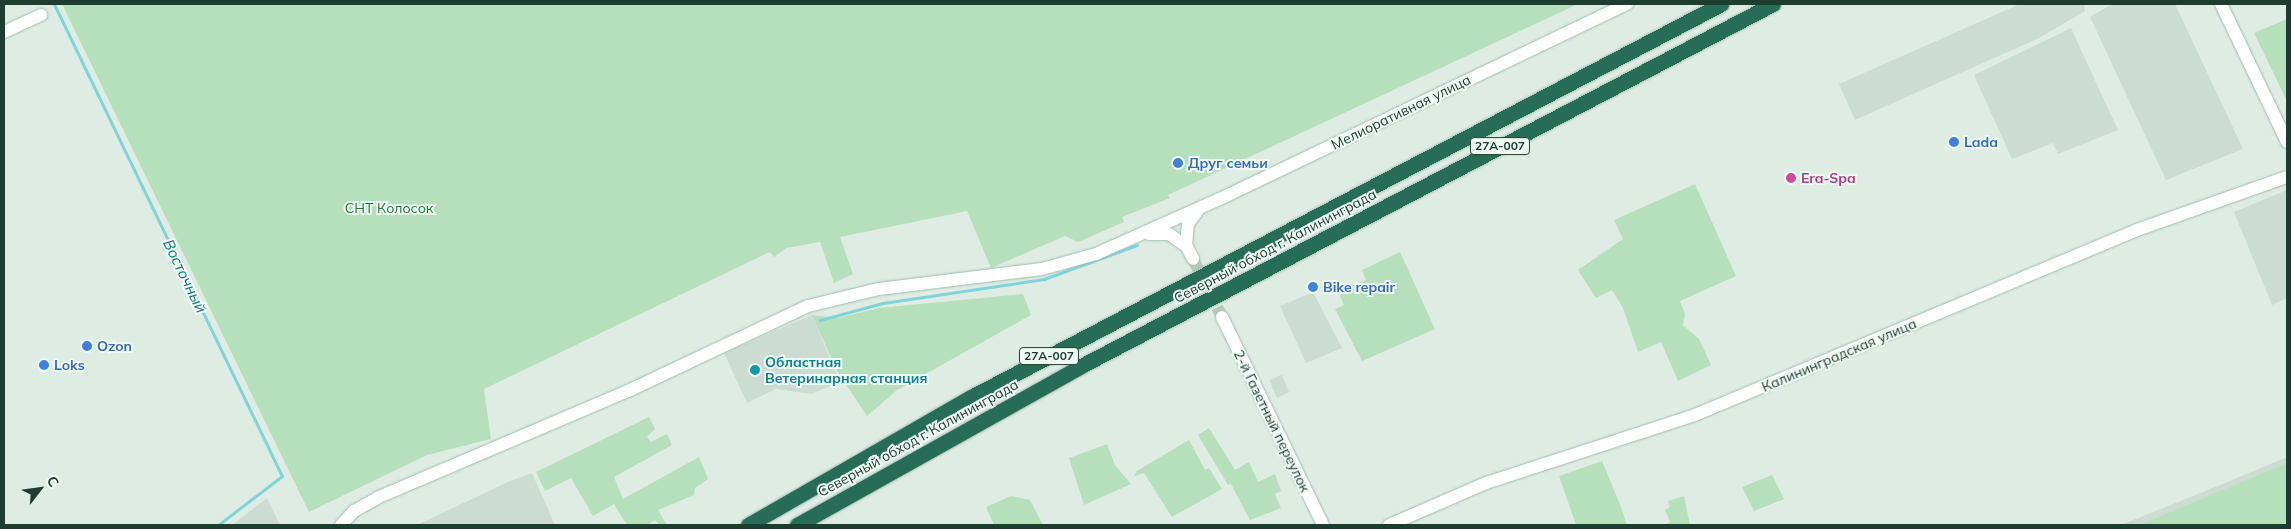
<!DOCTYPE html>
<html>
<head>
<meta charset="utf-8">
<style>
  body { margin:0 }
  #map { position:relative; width:2291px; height:529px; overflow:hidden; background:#dfece4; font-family:Mulish,sans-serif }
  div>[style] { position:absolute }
  .built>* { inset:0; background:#cddcd3 }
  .green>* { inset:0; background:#b5e0bb }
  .stream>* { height:3px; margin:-1.5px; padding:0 1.5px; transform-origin:1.5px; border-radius:1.5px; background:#80d4d7 }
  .secondary-tunnel>* { height:12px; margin-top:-6px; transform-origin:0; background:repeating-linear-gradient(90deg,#b8c9c0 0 12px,transparent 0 18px) }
  .roads { filter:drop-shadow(0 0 1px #9fbcae) drop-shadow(0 0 1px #9fbcae) }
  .secondary>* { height:12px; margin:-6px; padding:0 6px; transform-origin:6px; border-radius:6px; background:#fff }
  .highway>* { height:15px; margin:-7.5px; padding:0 7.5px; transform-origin:7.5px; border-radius:7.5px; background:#276c56 }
  .dots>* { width:14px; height:14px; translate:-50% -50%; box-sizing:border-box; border:2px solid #eff8f3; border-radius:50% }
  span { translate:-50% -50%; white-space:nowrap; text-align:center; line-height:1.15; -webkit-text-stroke:4px #eff8f3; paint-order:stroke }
  .shield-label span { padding:1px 4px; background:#eff8f3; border:1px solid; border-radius:4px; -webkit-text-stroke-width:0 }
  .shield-label { font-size:12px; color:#1e3d31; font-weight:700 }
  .street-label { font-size:14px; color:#1e3d31 }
  .shop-label { font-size:14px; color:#366cbe; font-weight:700 }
  .left { translate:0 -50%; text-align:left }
  .hotel-label { font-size:14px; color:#b23c85; font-weight:700 }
  .park-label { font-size:14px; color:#24783b }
  .culture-label { font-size:14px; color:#0d838f; font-weight:700 }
  .water-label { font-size:15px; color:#12797f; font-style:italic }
  .frame { position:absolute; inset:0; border:5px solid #1e3d31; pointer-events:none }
  .north { position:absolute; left:15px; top:464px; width:50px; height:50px; -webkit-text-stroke:4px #eff8f3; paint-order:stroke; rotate:60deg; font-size:14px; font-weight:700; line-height:20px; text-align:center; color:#1e3d31 }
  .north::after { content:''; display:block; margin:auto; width:18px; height:22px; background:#1e3d31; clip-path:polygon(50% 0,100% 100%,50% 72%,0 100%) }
</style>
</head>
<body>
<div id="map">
  <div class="built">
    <div style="clip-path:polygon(2020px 4px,2084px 4px,2085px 11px,2039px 38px,1855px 120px,1839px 84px)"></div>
    <div style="clip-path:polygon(2112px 4px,2175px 4px,2243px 149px,2166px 180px,2090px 17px)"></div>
    <div style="clip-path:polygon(2071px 28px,2118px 130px,2058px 154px,2053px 143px,2012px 159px,1974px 75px)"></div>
    <div style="clip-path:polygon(2287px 190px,2287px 298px,2272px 305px,2234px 212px)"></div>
    <div style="clip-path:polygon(1313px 292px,1342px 348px,1306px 363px,1280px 306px)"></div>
    <div style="clip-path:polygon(812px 315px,840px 382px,811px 394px,776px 389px,747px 403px,724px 353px)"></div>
    <div style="clip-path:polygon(1282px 375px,1289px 392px,1277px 398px,1269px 380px)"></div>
    <div style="clip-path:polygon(2287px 457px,2287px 525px,2121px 525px,2225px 483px)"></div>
    <div style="clip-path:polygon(532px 473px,555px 525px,417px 525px,510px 481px)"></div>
    <div style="clip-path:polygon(267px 498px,280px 525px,232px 525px)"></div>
  </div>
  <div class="green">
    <div style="clip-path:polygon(62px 4px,1575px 4px,1576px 5px,1168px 195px,1170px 198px,1122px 217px,1124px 222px,1078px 242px,1065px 236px,991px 268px,967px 211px,840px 237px,853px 274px,834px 283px,820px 242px,786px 248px,774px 257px,770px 252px,484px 389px,491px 439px,427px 455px,309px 512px)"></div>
    <div style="clip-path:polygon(2287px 19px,2287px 101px,2254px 33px)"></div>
    <div style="clip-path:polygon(1695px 184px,1736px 276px,1680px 301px,1685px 314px,1683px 325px,1699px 339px,1711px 365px,1678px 381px,1661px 342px,1638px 352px,1623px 308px,1612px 290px,1596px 298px,1578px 270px,1623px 239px,1614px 220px)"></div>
    <div style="clip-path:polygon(1400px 252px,1435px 329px,1362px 361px,1335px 309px,1344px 305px,1338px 291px,1366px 280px,1362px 270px)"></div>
    <div style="clip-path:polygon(1023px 294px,1031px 315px,897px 390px,867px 416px,837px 371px,812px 315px,838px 318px,879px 308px)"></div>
    <div style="clip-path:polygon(649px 417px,655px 429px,647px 437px,651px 442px,667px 434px,672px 445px,614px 477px,623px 499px,699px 457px,708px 479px,695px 488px,694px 495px,658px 510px,667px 525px,659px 525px,655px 520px,647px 525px,627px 525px,614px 504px,593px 516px,571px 478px,545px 491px,536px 472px)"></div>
    <div style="clip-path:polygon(1209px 428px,1235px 470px,1249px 462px,1258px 482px,1275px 474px,1281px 491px,1275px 494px,1281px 508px,1250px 520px,1231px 484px,1228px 485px,1198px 435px)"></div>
    <div style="clip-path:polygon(1189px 440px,1205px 470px,1209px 468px,1222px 489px,1172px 517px,1144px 473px,1134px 476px,1137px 471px)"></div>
    <div style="clip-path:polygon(1107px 444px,1115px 465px,1131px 484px,1084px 505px,1069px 458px)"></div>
    <div style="clip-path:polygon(1602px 461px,1621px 507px,1627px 525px,1576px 525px,1559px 476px)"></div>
    <div style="clip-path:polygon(2287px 463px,2287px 525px,2140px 525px)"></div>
    <div style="clip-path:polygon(1772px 475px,1784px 499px,1754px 511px,1742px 487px)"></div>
    <div style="clip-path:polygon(1011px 496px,1030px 500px,1043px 525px,994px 525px,986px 507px)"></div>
    <div style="clip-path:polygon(1684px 496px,1690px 525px,1665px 525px,1670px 522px,1665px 510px,1670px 507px,1668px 501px)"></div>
  </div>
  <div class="stream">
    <div style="left:54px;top:4px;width:524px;rotate:64.22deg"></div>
    <div style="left:282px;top:476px;width:81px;rotate:142.6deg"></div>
    <div style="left:820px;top:320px;width:65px;rotate:-15.1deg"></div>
    <div style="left:883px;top:303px;width:163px;rotate:-8.5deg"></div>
    <div style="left:1044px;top:279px;width:99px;rotate:-20.1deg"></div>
  </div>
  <div class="secondary-tunnel">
    <div style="left:1193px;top:259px;width:65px;rotate:63.4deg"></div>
  </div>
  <div class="roads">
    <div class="secondary">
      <div style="left:2221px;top:4px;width:153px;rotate:64.4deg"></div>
      <div style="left:4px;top:32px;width:41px;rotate:-24.7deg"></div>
      <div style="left:1149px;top:234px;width:20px"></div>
      <div style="left:1169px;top:234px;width:21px;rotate:35deg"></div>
      <div style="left:1184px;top:241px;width:20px;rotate:63deg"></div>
      <div style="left:1186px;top:246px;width:22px;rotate:-85deg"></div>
      <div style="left:1188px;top:224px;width:17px;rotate:-54deg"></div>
      <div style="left:1222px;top:317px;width:231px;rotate:64.1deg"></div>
      <div style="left:341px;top:525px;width:19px;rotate:-47deg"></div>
      <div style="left:354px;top:511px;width:26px;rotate:-29deg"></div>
      <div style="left:377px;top:498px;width:273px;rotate:-23.1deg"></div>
      <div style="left:628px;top:391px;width:199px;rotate:-25.3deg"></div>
      <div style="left:808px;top:306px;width:73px;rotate:-13.5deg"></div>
      <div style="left:879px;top:289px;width:164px;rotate:-7deg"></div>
      <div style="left:1042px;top:269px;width:56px;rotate:-15.5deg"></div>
      <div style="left:1096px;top:254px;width:142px;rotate:-24deg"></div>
      <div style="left:1226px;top:196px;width:445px;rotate:-25.6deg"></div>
      <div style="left:1389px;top:525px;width:106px;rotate:-23.4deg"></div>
      <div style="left:1486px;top:483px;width:220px;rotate:-18deg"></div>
      <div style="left:1695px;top:415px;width:479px;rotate:-22.7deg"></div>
      <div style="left:2137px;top:230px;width:159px;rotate:-19.5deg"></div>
    </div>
    <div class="highway">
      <div style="left:748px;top:525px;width:257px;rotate:-29.9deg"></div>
      <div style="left:971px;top:397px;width:847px;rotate:-27.65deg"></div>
      <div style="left:797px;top:525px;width:325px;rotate:-29.2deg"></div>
      <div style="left:1081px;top:366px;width:781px;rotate:-27.62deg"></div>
    </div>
  </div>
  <div class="dots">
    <div style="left:1954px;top:142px;background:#3f7fe0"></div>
    <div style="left:1178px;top:163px;background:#3f7fe0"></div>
    <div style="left:1791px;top:178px;background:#d1479c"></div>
    <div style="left:1313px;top:287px;background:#3f7fe0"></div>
    <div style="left:87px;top:346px;background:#3f7fe0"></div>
    <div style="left:44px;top:365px;background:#3f7fe0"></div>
    <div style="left:755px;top:370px;background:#0f9aa8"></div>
  </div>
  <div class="shield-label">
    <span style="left:1500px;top:146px">27А-007</span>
    <span style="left:1049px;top:356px">27А-007</span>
  </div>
  <div class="street-label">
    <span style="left:1401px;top:112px;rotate:-26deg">Мелиоративная улица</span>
    <span style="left:1275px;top:246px;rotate:-28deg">Северный обход г. Калининграда</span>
    <span style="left:1839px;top:355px;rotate:-23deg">Калининградская улица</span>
    <span style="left:1272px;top:421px;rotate:64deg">2-й Газетный переулок</span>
    <span style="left:918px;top:438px;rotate:-29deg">Северный обход г. Калининграда</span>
  </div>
  <div class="shop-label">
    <span class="left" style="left:1964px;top:142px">Lada</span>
    <span class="left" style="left:1188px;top:163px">Друг семьи</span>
    <span class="left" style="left:1323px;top:287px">Bike repair</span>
    <span class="left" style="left:97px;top:346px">Ozon</span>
    <span class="left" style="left:54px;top:365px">Loks</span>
  </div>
  <div class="hotel-label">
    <span class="left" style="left:1801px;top:178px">Era-Spa</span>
  </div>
  <div class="park-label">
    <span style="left:389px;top:208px">СНТ Колосок</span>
  </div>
  <div class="culture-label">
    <span class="left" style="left:765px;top:370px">Областная<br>Ветеринарная станция</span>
  </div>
  <div class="water-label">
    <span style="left:185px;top:276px;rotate:64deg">Восточный</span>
  </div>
  <div class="frame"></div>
  <div class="north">С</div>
</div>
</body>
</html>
